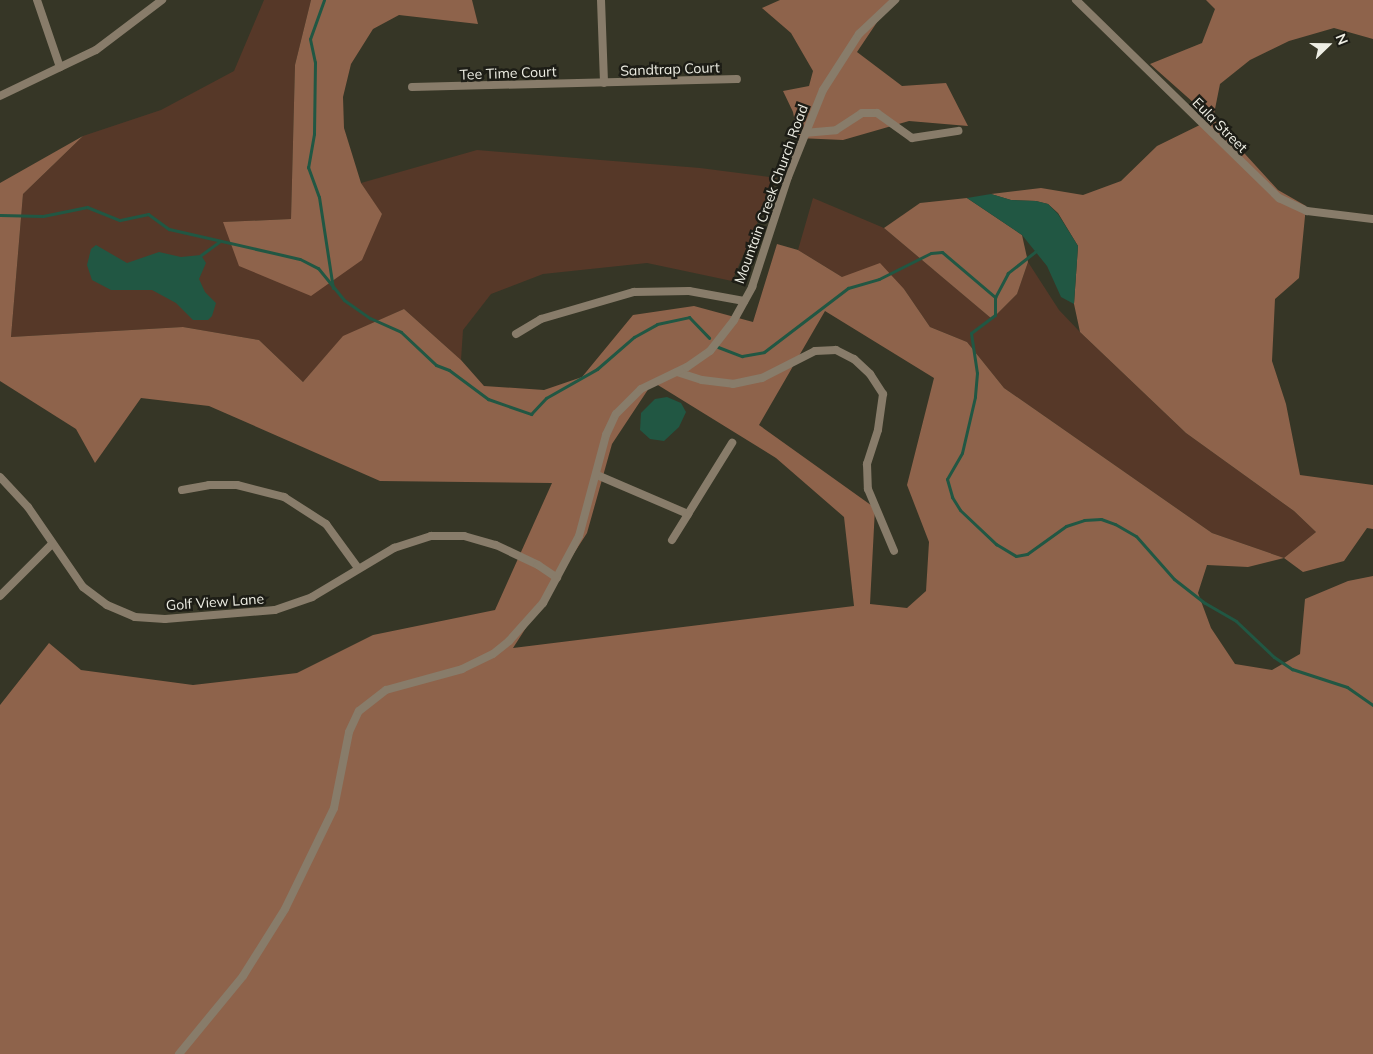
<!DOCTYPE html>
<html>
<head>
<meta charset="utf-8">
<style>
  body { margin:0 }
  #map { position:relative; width:1373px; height:1054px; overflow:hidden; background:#363626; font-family:Mulish,sans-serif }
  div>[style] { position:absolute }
  .green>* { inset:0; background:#563828 }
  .forest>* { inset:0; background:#8e634b }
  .water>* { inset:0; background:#215743 }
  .stream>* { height:3px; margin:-1.5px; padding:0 1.5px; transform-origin:1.5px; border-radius:1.5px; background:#215743 }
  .street>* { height:8px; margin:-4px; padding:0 4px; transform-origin:4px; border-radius:4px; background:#887c6a }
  span { translate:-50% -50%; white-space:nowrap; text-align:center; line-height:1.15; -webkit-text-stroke:5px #1d1d16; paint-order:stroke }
  .street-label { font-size:14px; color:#eeeee4 }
  .north { position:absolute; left:1303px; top:20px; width:50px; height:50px; -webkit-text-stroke:4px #1d1d16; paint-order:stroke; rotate:68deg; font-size:14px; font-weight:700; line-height:20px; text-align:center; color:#eeeee4 }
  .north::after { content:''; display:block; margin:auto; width:18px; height:22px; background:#eeeee4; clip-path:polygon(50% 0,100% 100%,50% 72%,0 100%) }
</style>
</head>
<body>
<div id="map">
  <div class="green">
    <div style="clip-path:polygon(264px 0,311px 0,295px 65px,291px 219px,224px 222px,240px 266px,382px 215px,361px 183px,477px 150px,700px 168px,777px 178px,732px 281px,647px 263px,543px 274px,491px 294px,463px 330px,461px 360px,404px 309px,343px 337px,303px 382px,259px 340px,183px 327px,11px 337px,23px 194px,83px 136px,161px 110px,234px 71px)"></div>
    <div style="clip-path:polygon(813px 198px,884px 228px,992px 319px,1017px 294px,1028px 262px,1059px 310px,1080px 332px,1186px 433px,1294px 511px,1316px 532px,1284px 558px,1212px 533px,1004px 388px,967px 342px,930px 327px,904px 289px,842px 277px,798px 250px)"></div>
  </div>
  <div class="forest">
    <div style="clip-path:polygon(311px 0,472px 0,478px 24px,399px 15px,373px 29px,351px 64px,343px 97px,344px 128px,361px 183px,382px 214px,362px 260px,311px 296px,239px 266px,223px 222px,291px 219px,295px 65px)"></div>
    <div style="clip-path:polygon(780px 0,892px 0,857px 52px,902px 86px,946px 83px,968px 126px,909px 121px,843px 140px,798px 138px,793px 112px,783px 91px,809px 86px,813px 71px,791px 33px,762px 8px)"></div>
    <div style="clip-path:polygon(evenodd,1206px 0,1373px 0,1373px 39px,1334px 28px,1289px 41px,1250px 60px,1220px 84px,1213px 119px,1278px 190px,1306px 206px,1299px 278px,1275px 299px,1272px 361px,1286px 404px,1300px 475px,1373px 485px,1373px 529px,1367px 528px,1344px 561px,1303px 572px,1284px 558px,1248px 567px,1207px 565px,1198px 593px,1211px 628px,1235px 664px,1272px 670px,1300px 654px,1305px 599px,1348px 581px,1373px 576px,1373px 1054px,0 1054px,0 705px,49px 643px,81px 670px,193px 685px,297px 673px,373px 635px,495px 610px,552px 483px,380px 481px,209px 406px,141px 398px,95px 463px,76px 429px,0 381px,0 183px,83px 136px,23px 194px,11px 337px,183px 327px,259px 340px,303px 382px,343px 336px,404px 309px,461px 360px,484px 386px,544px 390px,582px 377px,633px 315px,694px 306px,753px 322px,777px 244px,798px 250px,842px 277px,880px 263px,904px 289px,930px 327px,967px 342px,1004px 388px,1212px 533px,1284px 558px,1316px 532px,1294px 511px,1186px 433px,1080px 332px,1074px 304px,1078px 246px,1058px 213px,1048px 204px,1036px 201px,1011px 200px,991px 194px,1041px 188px,1083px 195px,1121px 181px,1157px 146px,1212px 119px,1150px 64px,1202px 43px,1215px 9px,1206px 0,825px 311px,934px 378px,907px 485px,929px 542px,926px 591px,907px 608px,870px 604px,875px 508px,759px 425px,825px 311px,1206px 0,653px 382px,776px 458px,844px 517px,854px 606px,513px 648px,587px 533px,612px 444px,653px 382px)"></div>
    <div style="clip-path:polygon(967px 198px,1022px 235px,1028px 262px,1017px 294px,992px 319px,884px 228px,920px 203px)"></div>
  </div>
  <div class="water">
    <div style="clip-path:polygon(991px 194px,1011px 200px,1036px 201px,1048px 204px,1058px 214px,1078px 246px,1074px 304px,1061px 297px,1047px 266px,1022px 235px,967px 198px)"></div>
    <div style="clip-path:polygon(96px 245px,127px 263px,159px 252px,181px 257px,201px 255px,206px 263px,199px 279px,205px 292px,216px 303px,212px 316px,208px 320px,193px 320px,176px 303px,152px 290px,111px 290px,92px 280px,87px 265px,91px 249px)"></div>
    <div style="clip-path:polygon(667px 397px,681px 403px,686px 412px,679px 427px,664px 441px,650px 439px,640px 430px,641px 413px,655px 399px)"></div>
  </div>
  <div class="stream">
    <div style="left:324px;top:0;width:41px;rotate:109.7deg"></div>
    <div style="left:310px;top:39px;width:24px;rotate:78deg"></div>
    <div style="left:315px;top:62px;width:72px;rotate:90.8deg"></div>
    <div style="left:314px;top:134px;width:34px;rotate:100deg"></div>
    <div style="left:308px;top:167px;width:32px;rotate:70deg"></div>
    <div style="left:319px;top:197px;width:92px;rotate:81.3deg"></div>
    <div style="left:0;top:215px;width:43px;rotate:1.3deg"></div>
    <div style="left:43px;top:216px;width:45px;rotate:-11.6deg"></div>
    <div style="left:87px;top:207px;width:35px;rotate:22deg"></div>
    <div style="left:120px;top:220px;width:29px;rotate:-12deg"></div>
    <div style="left:148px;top:214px;width:26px;rotate:36deg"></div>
    <div style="left:169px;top:229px;width:134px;rotate:12.9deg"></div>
    <div style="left:300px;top:259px;width:20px;rotate:27deg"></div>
    <div style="left:318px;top:268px;width:41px;rotate:50.9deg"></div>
    <div style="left:344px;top:300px;width:32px;rotate:35deg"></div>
    <div style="left:370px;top:318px;width:34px;rotate:24deg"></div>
    <div style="left:401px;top:332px;width:48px;rotate:43.3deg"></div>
    <div style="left:436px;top:365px;width:14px;rotate:21deg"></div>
    <div style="left:449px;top:370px;width:49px;rotate:36.6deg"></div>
    <div style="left:488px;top:399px;width:46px;rotate:19.2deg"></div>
    <div style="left:531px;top:414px;width:22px;rotate:-47deg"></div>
    <div style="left:546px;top:398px;width:59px;rotate:-29.6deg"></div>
    <div style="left:597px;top:369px;width:49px;rotate:-40.9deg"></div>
    <div style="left:634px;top:337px;width:26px;rotate:-29deg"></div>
    <div style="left:657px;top:324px;width:33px;rotate:-12deg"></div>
    <div style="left:689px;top:317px;width:29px;rotate:46deg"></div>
    <div style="left:1036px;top:251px;width:36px;rotate:142deg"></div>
    <div style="left:1008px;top:273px;width:27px;rotate:118deg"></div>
    <div style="left:995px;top:297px;width:18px;rotate:90deg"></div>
    <div style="left:995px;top:315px;width:30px;rotate:143deg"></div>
    <div style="left:971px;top:333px;width:40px;rotate:81.5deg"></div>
    <div style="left:977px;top:373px;width:24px;rotate:95deg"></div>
    <div style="left:975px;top:397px;width:57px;rotate:103.1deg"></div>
    <div style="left:962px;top:453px;width:30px;rotate:120deg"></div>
    <div style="left:947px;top:479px;width:19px;rotate:74deg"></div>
    <div style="left:952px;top:497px;width:15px;rotate:58deg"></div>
    <div style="left:960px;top:510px;width:50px;rotate:43.4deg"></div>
    <div style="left:996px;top:544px;width:23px;rotate:31deg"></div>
    <div style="left:1016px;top:556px;width:11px;rotate:-10deg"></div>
    <div style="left:1027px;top:554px;width:48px;rotate:-35.7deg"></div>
    <div style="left:1066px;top:526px;width:19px;rotate:-18deg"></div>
    <div style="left:1084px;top:520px;width:17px;rotate:-3deg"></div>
    <div style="left:1101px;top:519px;width:15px;rotate:20deg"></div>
    <div style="left:1115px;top:524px;width:24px;rotate:30deg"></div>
    <div style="left:1136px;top:536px;width:57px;rotate:48.5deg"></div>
    <div style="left:1174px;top:579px;width:39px;rotate:38deg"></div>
    <div style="left:1205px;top:603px;width:36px;rotate:30deg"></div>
    <div style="left:1236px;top:621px;width:52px;rotate:43.5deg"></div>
    <div style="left:1274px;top:657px;width:22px;rotate:34deg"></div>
    <div style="left:1292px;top:669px;width:58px;rotate:18.1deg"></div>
    <div style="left:1347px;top:687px;width:32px;rotate:35deg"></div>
    <div style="left:201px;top:255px;width:22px;rotate:-36deg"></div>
    <div style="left:718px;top:347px;width:26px;rotate:21deg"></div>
    <div style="left:742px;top:356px;width:22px;rotate:-10deg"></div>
    <div style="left:764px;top:352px;width:106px;rotate:-37.3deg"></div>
    <div style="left:848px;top:288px;width:32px;rotate:-16deg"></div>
    <div style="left:879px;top:279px;width:58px;rotate:-26.6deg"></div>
    <div style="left:931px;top:253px;width:11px;rotate:-5deg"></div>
    <div style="left:942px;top:252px;width:70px;rotate:40.3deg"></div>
  </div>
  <div class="street">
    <div style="left:37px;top:0;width:71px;rotate:71.1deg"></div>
    <div style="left:601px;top:0;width:83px;rotate:87.9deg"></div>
    <div style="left:1076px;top:0;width:284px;rotate:44.3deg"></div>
    <div style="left:1279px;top:198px;width:31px;rotate:25deg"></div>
    <div style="left:1307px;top:211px;width:66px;rotate:6.9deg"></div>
    <div style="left:412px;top:87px;width:325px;rotate:-1.4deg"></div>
    <div style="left:0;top:96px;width:106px;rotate:-25.6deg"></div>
    <div style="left:96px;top:50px;width:83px;rotate:-37.1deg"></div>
    <div style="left:804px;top:133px;width:32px;rotate:-5deg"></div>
    <div style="left:836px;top:130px;width:31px;rotate:-33deg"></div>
    <div style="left:862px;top:113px;width:15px"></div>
    <div style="left:877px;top:113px;width:43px;rotate:35.5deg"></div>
    <div style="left:912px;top:138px;width:47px;rotate:-8.7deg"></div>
    <div style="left:516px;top:334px;width:29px;rotate:-31deg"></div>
    <div style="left:541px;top:319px;width:97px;rotate:-16.2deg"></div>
    <div style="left:634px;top:292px;width:55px;rotate:-1deg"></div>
    <div style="left:689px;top:291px;width:56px;rotate:10.3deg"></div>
    <div style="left:677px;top:372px;width:26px;rotate:18deg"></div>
    <div style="left:702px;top:380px;width:31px;rotate:7deg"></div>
    <div style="left:733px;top:384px;width:30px;rotate:-12deg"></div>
    <div style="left:762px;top:378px;width:59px;rotate:-27deg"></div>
    <div style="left:815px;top:351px;width:21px;rotate:-3deg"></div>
    <div style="left:836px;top:350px;width:20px;rotate:27deg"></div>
    <div style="left:854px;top:359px;width:22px;rotate:43deg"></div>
    <div style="left:870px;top:374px;width:24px;rotate:57deg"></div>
    <div style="left:883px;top:394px;width:36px;rotate:98deg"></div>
    <div style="left:878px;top:430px;width:36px;rotate:108deg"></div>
    <div style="left:867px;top:464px;width:25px;rotate:88deg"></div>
    <div style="left:868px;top:489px;width:67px;rotate:67.2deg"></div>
    <div style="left:597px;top:475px;width:99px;rotate:23.2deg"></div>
    <div style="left:688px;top:514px;width:84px;rotate:-58.2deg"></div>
    <div style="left:0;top:477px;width:41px;rotate:47deg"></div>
    <div style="left:28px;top:507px;width:97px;rotate:55.5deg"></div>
    <div style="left:83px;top:587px;width:30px;rotate:37deg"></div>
    <div style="left:107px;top:605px;width:30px;rotate:23deg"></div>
    <div style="left:135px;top:617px;width:30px;rotate:4deg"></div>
    <div style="left:165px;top:619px;width:110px;rotate:-4.7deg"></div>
    <div style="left:275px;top:610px;width:39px;rotate:-19deg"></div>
    <div style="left:312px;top:597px;width:96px;rotate:-30.9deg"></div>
    <div style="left:394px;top:548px;width:39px;rotate:-18deg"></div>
    <div style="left:431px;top:536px;width:33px"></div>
    <div style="left:464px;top:536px;width:33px;rotate:16deg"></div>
    <div style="left:496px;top:545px;width:47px;rotate:25.5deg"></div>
    <div style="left:538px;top:565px;width:23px;rotate:34deg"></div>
    <div style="left:182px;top:490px;width:27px;rotate:-10deg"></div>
    <div style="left:209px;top:485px;width:28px"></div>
    <div style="left:237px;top:485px;width:49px;rotate:14.3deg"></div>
    <div style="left:284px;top:497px;width:50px;rotate:32.7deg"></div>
    <div style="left:326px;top:524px;width:54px;rotate:54deg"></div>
    <div style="left:672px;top:540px;width:31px;rotate:-58deg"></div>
    <div style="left:0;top:596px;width:74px;rotate:-45deg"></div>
    <div style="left:179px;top:1054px;width:101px;rotate:-50.6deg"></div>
    <div style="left:243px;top:976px;width:79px;rotate:-57.9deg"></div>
    <div style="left:285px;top:909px;width:112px;rotate:-64.1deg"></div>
    <div style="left:334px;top:808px;width:77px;rotate:-78.8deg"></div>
    <div style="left:349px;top:732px;width:23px;rotate:-65deg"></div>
    <div style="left:359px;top:711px;width:34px;rotate:-38deg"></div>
    <div style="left:386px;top:690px;width:79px;rotate:-15.4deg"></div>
    <div style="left:462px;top:669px;width:34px;rotate:-26deg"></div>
    <div style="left:493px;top:654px;width:21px;rotate:-39deg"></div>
    <div style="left:509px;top:641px;width:51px;rotate:-48.2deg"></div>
    <div style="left:543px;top:603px;width:76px;rotate:-61.8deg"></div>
    <div style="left:579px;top:536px;width:105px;rotate:-75deg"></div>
    <div style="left:606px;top:435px;width:23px;rotate:-65deg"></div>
    <div style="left:616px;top:414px;width:35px;rotate:-45deg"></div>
    <div style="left:641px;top:389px;width:51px;rotate:-25.6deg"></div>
    <div style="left:687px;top:367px;width:28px;rotate:-35deg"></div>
    <div style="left:710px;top:351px;width:39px;rotate:-52deg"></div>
    <div style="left:734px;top:320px;width:38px;rotate:-61deg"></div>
    <div style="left:752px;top:287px;width:116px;rotate:-71.9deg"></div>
    <div style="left:788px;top:177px;width:94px;rotate:-68.1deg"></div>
    <div style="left:823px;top:90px;width:67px;rotate:-57.3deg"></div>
    <div style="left:859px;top:34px;width:50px;rotate:-43.4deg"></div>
  </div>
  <div class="street-label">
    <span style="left:670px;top:69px;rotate:-2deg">Sandtrap Court</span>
    <span style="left:508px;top:73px;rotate:-2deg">Tee Time Court</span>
    <span style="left:1220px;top:125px;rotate:45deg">Eula Street</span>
    <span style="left:771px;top:194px;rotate:-70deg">Mountain Creek Church Road</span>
    <span style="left:215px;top:602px;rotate:-4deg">Golf View Lane</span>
  </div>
  <div class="north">N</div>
</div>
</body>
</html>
